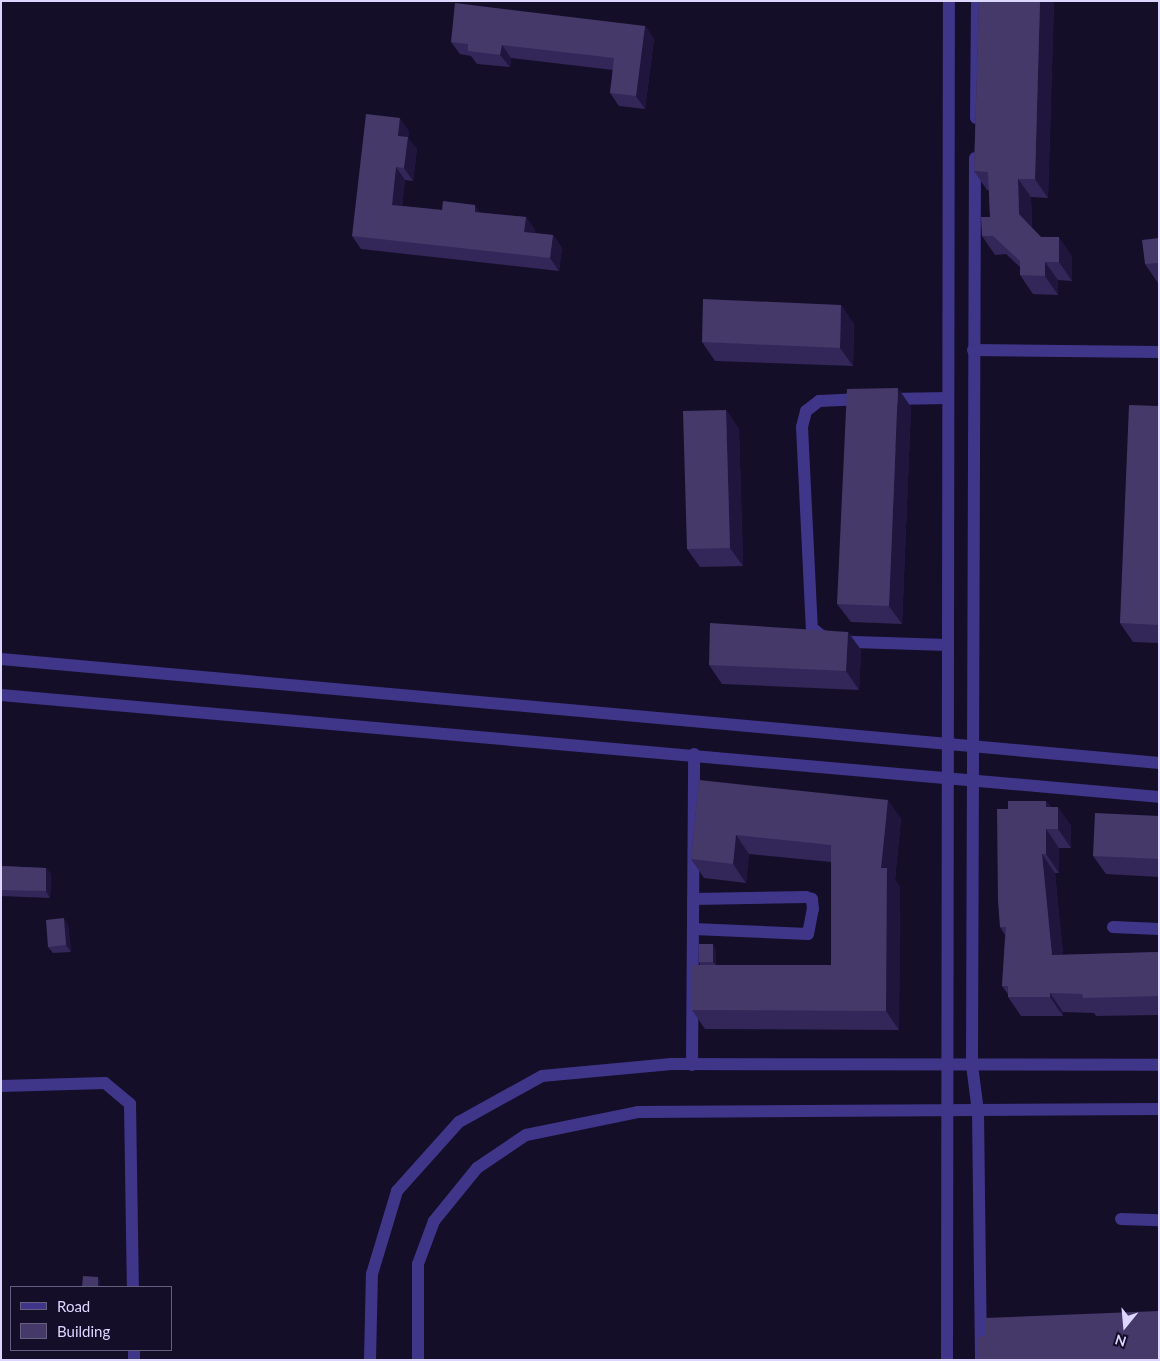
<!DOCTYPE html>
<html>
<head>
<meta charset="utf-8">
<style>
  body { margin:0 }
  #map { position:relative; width:1160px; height:1361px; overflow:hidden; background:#140e29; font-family:Lato,sans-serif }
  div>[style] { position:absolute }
  .minor>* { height:12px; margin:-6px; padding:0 6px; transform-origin:6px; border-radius:6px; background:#3f368a }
  .wall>* { inset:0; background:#332658 }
  .shaded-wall>* { inset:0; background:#1f153d }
  .building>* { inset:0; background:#45396a }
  span { translate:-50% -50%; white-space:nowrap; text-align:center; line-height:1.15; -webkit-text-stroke:4px #140e29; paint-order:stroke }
  .frame { position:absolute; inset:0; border:2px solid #ddd6ff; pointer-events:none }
  .legend { position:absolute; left:10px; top:1286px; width:162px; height:65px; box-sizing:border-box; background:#140e29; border:1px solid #645e7f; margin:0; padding:6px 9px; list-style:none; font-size:15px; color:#ddd6ff }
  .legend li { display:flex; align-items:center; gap:10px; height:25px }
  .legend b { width:25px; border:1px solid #645e7f }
  .north { position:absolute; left:1100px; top:1301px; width:50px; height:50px; -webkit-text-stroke:4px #140e29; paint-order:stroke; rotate:197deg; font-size:14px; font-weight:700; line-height:20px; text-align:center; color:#ddd6ff }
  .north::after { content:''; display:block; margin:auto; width:18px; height:22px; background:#ddd6ff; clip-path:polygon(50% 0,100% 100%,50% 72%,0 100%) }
</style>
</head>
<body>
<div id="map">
  <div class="minor">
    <div style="left:976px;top:118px;width:117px;rotate:-89.5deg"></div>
    <div style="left:975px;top:158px;width:907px;rotate:90.19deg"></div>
    <div style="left:972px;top:1065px;width:47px;rotate:82.7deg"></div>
    <div style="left:978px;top:1112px;width:248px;rotate:89.3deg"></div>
    <div style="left:973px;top:350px;width:186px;rotate:0.6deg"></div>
    <div style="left:863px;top:399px;width:44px;rotate:177.4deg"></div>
    <div style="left:819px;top:401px;width:16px;rotate:142deg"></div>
    <div style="left:806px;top:411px;width:16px;rotate:104deg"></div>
    <div style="left:802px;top:427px;width:201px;rotate:87.2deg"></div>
    <div style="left:812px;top:628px;width:13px;rotate:39deg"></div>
    <div style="left:822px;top:636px;width:33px;rotate:11deg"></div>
    <div style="left:854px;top:642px;width:93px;rotate:1.8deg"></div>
    <div style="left:890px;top:399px;width:58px;rotate:-1deg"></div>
    <div style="left:1px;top:659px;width:1163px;rotate:5.13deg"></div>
    <div style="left:1px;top:695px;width:1162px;rotate:5.03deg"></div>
    <div style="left:1113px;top:927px;width:46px;rotate:2.5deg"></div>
    <div style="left:693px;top:929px;width:115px;rotate:2.5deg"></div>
    <div style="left:808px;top:934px;width:25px;rotate:-79deg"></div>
    <div style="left:813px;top:909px;width:10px;rotate:-96deg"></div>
    <div style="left:812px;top:899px;width:6px;rotate:-162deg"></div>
    <div style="left:806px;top:897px;width:113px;rotate:179deg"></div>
    <div style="left:692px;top:1065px;width:311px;rotate:-89.6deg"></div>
    <div style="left:1px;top:1086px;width:104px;rotate:-1.7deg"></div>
    <div style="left:105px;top:1083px;width:33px;rotate:40deg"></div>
    <div style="left:130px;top:1104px;width:183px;rotate:89.1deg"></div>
    <div style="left:1121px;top:1219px;width:38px;rotate:2deg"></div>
    <div style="left:134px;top:1350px;width:10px;rotate:90deg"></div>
    <div style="left:370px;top:1360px;width:86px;rotate:-88.7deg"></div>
    <div style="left:372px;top:1274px;width:87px;rotate:-73.2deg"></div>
    <div style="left:397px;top:1191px;width:93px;rotate:-48.1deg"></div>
    <div style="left:459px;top:1122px;width:95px;rotate:-29deg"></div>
    <div style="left:542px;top:1076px;width:130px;rotate:-5.3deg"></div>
    <div style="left:671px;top:1064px;width:488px;rotate:0.1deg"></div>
    <div style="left:418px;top:1360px;width:96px;rotate:-90deg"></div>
    <div style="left:418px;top:1264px;width:46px;rotate:-69.6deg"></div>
    <div style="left:434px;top:1221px;width:68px;rotate:-50.9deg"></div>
    <div style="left:477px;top:1168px;width:59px;rotate:-34deg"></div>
    <div style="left:526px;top:1135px;width:114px;rotate:-11.6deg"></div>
    <div style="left:638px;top:1112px;width:521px;rotate:-0.33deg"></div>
    <div style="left:947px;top:1360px;width:1359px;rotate:-89.92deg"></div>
  </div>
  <div class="wall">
    <div style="clip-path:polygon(979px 1px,1054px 1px,1048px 198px,1031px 197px,1032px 228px,1041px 237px,1072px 256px,1072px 281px,1058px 280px,1058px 295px,1033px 294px,1020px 275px,1020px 267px,1006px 254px,995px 255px,982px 236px,990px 217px,989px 190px,987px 190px,974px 171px)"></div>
    <div style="clip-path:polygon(645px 26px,654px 39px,645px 109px,619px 106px,610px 93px,613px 70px,511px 58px,510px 67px,477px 64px,471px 56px,460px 54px,451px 42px)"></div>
    <div style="clip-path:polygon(409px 131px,408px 138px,417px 149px,413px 181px,405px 180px,402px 206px,442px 210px,481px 213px,526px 217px,535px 230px,534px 233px,553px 235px,562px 248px,559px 271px,361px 249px,352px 236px)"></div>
    <div style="clip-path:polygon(1159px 238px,1159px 283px,1158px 283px,1145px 264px)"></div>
    <div style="clip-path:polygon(841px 305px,854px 324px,853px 366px,715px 361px,702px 342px)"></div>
    <div style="clip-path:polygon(1159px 406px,1159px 643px,1133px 642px,1120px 623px)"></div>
    <div style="clip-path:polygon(911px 407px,902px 624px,851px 622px,837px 604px)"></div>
    <div style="clip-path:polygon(726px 410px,739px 429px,743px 566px,700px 567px,687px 549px)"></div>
    <div style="clip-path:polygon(848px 632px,861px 650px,859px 690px,722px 684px,709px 665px)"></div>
    <div style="clip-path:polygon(699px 780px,901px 818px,895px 880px,900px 887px,899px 1030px,705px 1029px,692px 1010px,700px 965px,699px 962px,715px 947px,716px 965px,831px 965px,831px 862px,749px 854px,746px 883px,704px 878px,691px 859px)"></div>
    <div style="clip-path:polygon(1046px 801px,1051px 807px,1071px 825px,1071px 848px,1059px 848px,1059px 873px,1055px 873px,1063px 955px,1159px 952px,1159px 1015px,1096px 1016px,1094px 1013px,1063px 1012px,1063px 1016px,1021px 1016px,1008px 997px,1008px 994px,1002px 986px,1005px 935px,1000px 927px,1008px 809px)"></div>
    <div style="clip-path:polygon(1159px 816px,1159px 877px,1106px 874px,1093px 856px)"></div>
    <div style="clip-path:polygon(1px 866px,46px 868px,51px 874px,50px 898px,1px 896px)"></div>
    <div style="clip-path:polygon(68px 925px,71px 952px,53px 953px,48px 947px)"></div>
  </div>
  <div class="shaded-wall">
    <div style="clip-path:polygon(1040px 1px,1054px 1px,1048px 198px,1035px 179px)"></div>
    <div style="clip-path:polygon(645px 26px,654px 39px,645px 109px,636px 96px)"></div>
    <div style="clip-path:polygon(502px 45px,511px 58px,510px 67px,500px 55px)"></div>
    <div style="clip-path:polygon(400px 118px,409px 131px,408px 138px,417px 149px,413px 181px,404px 168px,398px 136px)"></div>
    <div style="clip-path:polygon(396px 167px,405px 180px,401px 218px,392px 205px)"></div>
    <div style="clip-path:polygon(1018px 179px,1031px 197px,1032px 232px,1019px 214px)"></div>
    <div style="clip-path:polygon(475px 205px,484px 218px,475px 212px)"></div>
    <div style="clip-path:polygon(526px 217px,535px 230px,533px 245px,524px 232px)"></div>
    <div style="clip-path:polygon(553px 235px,562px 248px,559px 271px,550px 258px)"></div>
    <div style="clip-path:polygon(1059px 237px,1072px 256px,1072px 281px,1059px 262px)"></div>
    <div style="clip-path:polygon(1045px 262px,1058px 280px,1058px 295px,1045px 276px)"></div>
    <div style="clip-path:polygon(841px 305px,854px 324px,853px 366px,840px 348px)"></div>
    <div style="clip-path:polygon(898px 388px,911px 407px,902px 624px,889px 606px)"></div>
    <div style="clip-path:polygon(726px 410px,739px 429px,743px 566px,730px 548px)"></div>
    <div style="clip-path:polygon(848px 632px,861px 650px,859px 690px,846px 671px)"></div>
    <div style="clip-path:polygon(888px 800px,901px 818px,895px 880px,900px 887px,899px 1030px,886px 1011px,881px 868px)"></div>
    <div style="clip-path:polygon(1046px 801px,1058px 817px,1058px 807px,1071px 825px,1071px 848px,1058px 829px,1046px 807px)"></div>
    <div style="clip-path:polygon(1046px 829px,1059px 848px,1059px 873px,1046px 854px)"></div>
    <div style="clip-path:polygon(736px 835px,749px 854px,746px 883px,733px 864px)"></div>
    <div style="clip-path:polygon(1042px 854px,1055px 873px,1065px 974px,1052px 955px)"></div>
    <div style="clip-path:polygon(46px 868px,51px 874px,50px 898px,46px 891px)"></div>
    <div style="clip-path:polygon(64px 918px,68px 925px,71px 952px,66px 945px)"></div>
    <div style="clip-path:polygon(713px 944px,715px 947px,716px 965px,713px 962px)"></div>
    <div style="clip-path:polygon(1050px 993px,1063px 1012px,1063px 1016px,1050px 997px)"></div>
    <div style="clip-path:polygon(98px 1277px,100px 1280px,100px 1287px,98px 1287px)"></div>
  </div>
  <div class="building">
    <div style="clip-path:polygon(979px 1px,1040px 1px,1035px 179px,1018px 179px,1019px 214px,1041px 237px,1059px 237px,1059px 262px,1045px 262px,1045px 276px,1020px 275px,1020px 261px,993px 236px,982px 236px,981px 217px,990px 217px,988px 172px,974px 171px)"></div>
    <div style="clip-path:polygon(455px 3px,645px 26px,636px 96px,610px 93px,614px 58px,502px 45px,500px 55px,468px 51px,468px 44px,451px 42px)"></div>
    <div style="clip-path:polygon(366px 114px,400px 118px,398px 136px,408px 137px,404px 168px,396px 167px,392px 205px,442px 210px,443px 201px,475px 205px,475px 212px,526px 217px,524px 232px,553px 235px,550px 258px,352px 236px)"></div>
    <div style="clip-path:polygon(1159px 238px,1159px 270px,1158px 263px,1145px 264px,1142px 240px)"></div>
    <div style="clip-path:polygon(703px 299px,841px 305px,840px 348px,702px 342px)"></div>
    <div style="clip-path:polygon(898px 388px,889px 606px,837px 604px,847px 389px)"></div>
    <div style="clip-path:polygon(1129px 405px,1159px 406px,1159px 625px,1120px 623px)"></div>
    <div style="clip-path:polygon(726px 410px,730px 548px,687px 549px,683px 411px)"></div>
    <div style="clip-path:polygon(710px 623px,848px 632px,846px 671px,709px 665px)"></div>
    <div style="clip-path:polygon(699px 780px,888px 800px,881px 868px,887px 868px,886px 1011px,692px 1010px,692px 965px,831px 965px,831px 845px,736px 835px,733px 864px,691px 859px)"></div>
    <div style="clip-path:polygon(1008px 801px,1046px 801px,1046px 807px,1058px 807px,1058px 829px,1046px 829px,1046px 854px,1042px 854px,1052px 955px,1159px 952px,1159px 996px,1083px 998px,1082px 994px,1050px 993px,1050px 997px,1008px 997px,1008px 986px,1002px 986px,1006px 927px,1000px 927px,998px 901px,997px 809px,1008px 809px)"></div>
    <div style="clip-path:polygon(1095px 813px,1159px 816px,1159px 859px,1093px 856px)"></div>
    <div style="clip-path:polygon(1px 866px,46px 868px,46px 891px,1px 890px)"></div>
    <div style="clip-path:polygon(64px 918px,66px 945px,48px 947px,46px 920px)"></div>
    <div style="clip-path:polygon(699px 944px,713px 944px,713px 962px,699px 962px)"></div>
    <div style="clip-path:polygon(83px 1276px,98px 1277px,98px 1287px,82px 1287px)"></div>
    <div style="clip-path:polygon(1159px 1311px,1159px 1360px,978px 1360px,977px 1337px,985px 1336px,985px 1318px)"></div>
  </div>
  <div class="frame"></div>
  <ul class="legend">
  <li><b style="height:6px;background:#3f368a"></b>Road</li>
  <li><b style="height:14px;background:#45396a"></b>Building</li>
  </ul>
  <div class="north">N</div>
</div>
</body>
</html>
